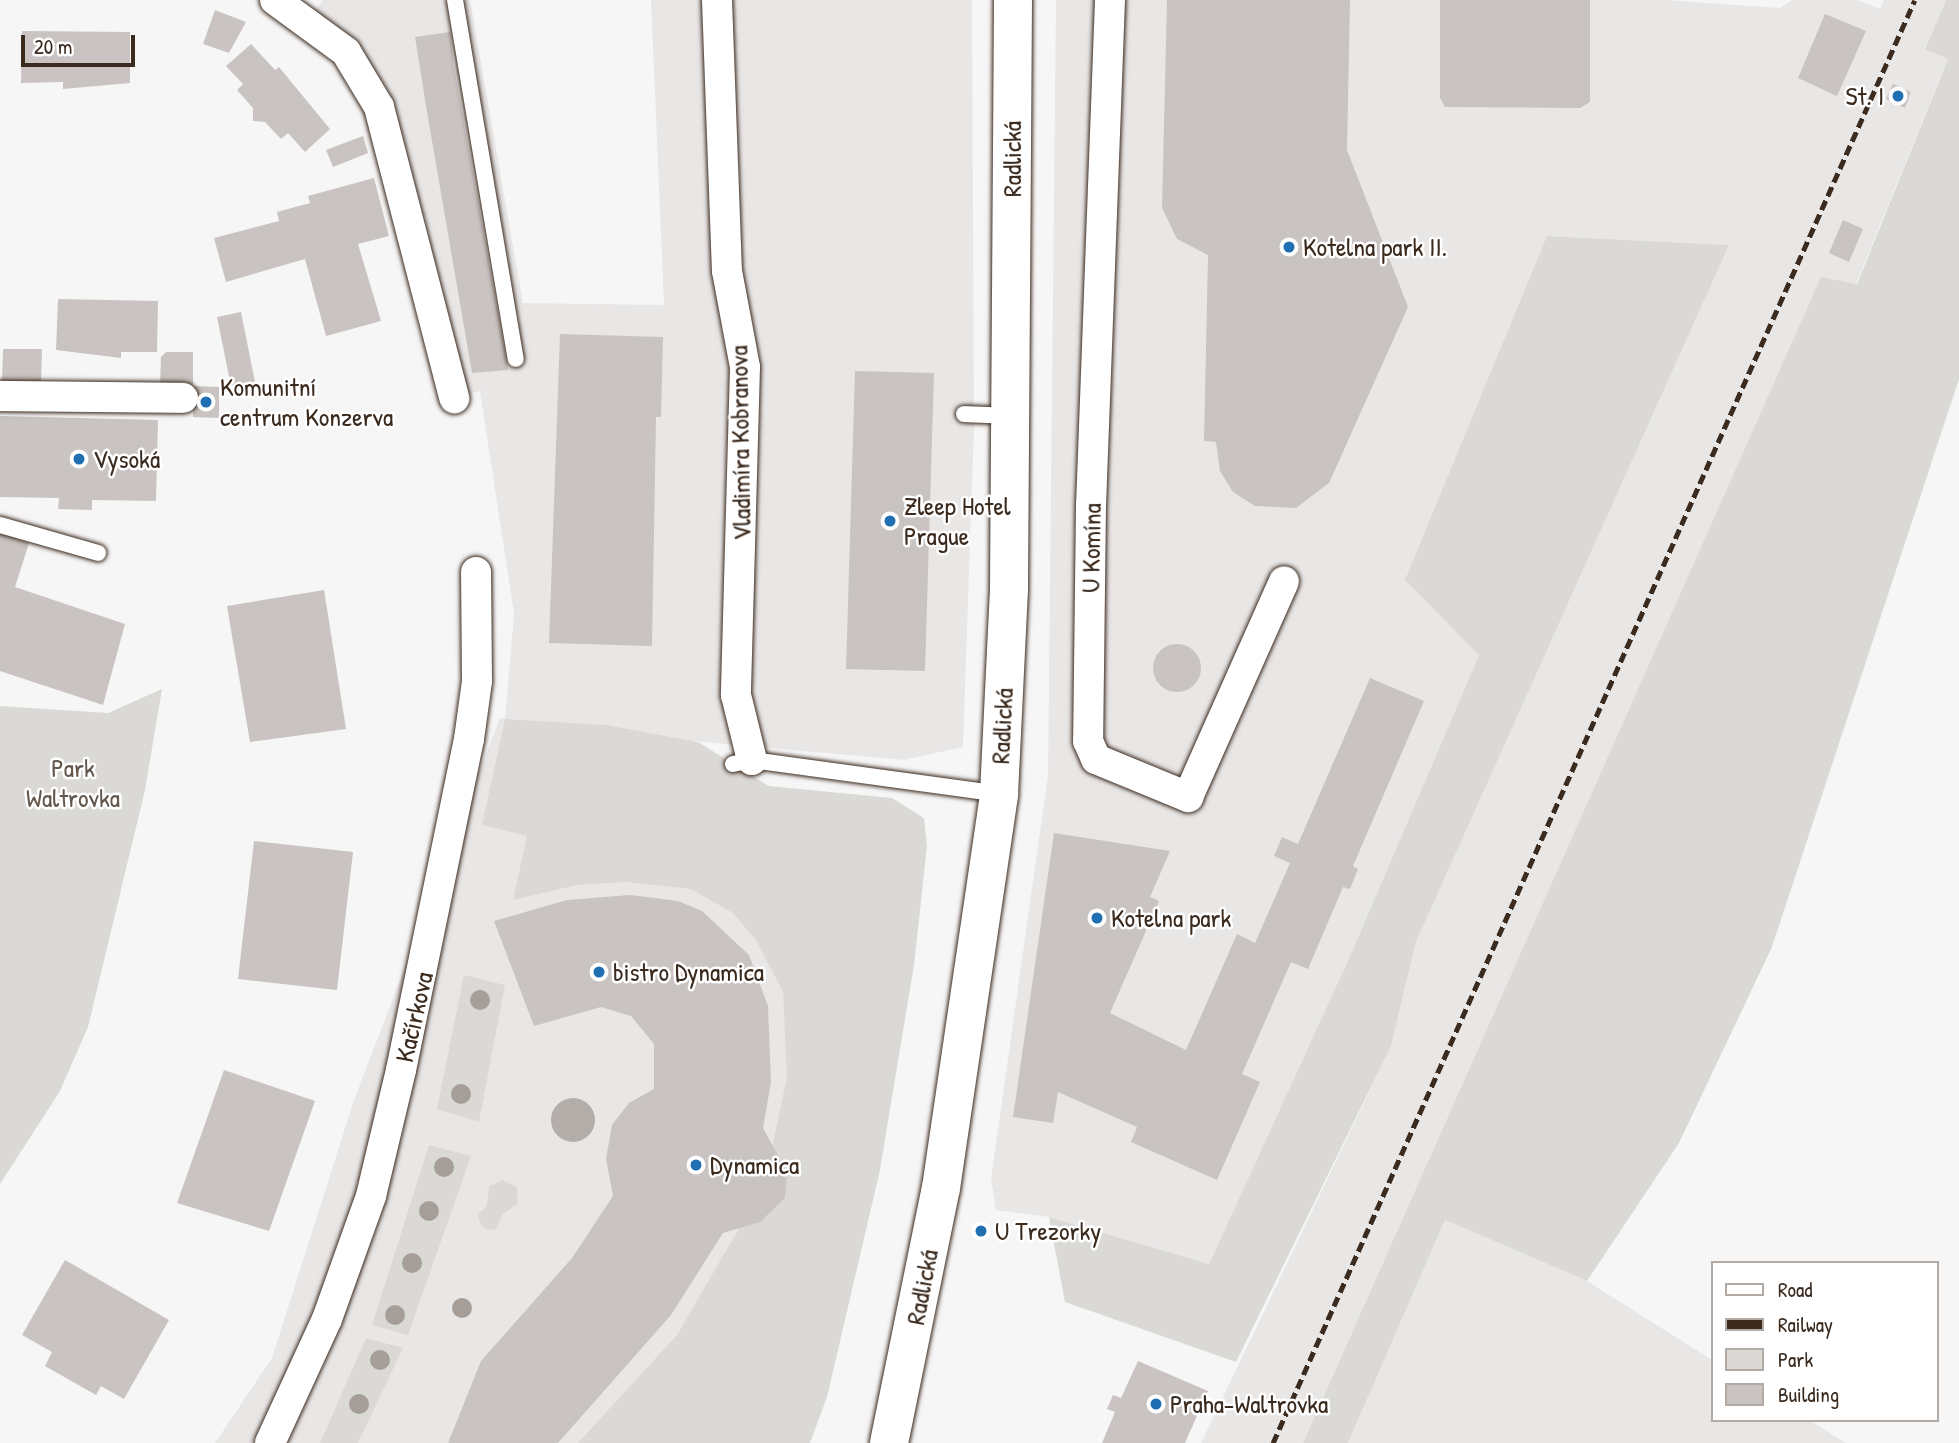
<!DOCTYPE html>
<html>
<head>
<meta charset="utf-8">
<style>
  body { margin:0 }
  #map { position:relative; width:1959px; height:1443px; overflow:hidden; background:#f7f6f6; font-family:"Patrick Hand",sans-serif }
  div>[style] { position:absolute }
  .built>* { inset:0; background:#e9e7e6 }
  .green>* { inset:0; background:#dbd9d6 }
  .water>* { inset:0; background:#b4aeaa }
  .round { border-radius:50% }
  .building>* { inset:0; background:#c9c3c1 }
  .roads { filter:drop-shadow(0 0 2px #3b2a1e) drop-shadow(0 0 2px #3b2a1e) }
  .service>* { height:16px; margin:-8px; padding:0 8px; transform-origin:8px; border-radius:8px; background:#fff }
  .minor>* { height:30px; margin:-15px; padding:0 15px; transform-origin:15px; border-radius:15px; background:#fff }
  .secondary>* { height:38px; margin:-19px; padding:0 19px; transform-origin:19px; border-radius:19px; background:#fff }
  .rail>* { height:5px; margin-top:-2.5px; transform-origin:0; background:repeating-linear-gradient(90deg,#3b2a1e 0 10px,transparent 0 15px) }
  .trees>* { width:20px; height:20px; margin:-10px; border-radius:50%; background:#a69e98 }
  .dots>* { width:19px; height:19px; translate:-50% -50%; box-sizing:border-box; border:4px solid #fff; border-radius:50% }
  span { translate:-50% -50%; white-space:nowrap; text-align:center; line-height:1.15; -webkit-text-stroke:5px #fff; paint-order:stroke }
  .poi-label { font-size:26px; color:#3b2a1e }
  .right { translate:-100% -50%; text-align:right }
  .left { translate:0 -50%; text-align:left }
  .street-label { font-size:26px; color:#3b2a1e }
  .park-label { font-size:26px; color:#63564c }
  .legend { position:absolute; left:1711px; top:1261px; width:228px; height:161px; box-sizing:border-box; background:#fff; border:2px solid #b1aaa5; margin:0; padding:9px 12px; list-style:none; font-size:21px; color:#3b2a1e }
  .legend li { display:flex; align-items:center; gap:14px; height:35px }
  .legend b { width:35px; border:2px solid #b1aaa5 }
  .scale { position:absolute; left:21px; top:35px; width:114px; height:32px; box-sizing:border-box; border:4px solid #3b2a1e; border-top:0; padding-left:9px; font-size:21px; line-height:24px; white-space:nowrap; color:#3b2a1e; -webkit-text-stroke:5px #fff; paint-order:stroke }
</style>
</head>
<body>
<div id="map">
  <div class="built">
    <div style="clip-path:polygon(323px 0,470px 0,523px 303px,664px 305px,651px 0,972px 0,974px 428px,963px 747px,904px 760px,693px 741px,782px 895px,791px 1189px,602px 1443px,215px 1443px,272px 1358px,353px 1103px,500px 718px,505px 718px,514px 614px,480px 391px,441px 399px,369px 128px,343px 71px,300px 30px)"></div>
    <div style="clip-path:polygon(1056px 0,1665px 0,1780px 8px,1792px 0,1857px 0,1880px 9px,1884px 0,1946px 0,1925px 48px,1948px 58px,1856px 284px,1821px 278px,1303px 1443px,1201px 1443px,1391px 1046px,1416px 942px,1729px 245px,1547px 236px,1479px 655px,1351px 954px,1209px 1264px,1049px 1217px,996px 1210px,991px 1179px,1048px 775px)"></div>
    <div style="clip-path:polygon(1445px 1220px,1587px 1281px,1712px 1360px,1712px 1420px,1809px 1420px,1846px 1443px,1348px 1443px)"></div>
  </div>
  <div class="green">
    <div style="clip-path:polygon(1946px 0,1959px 0,1959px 379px,1772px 947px,1679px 1143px,1587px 1281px,1445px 1220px,1348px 1443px,1303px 1443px,1821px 277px,1857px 284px,1948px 59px,1925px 49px)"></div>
    <div style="clip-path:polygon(1547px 236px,1729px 245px,1416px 942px,1391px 1046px,1236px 1362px,1065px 1302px,1049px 1217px,1209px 1264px,1351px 954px,1479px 655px,1405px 580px)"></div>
    <div style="clip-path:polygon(162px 689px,145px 790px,88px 1027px,60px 1091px,0 1184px,0 706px,108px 713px)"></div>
    <div style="clip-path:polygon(505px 719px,606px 725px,698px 742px,769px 786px,892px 798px,924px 818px,927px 846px,914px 965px,880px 1170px,827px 1397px,810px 1443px,578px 1443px,677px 1335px,752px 1206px,769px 1161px,787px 1077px,783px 992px,756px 940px,733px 913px,691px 889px,626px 882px,577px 885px,513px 900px,527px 836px,482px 825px)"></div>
    <div style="clip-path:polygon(464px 975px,505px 985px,479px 1122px,437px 1109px)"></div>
    <div style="clip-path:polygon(429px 1145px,471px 1156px,408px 1335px,372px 1325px)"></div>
    <div style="clip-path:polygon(503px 1180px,517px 1187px,518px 1203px,502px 1215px,496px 1229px,488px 1230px,481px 1226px,478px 1214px,487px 1206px,489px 1186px)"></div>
    <div style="clip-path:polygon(366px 1338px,403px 1348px,358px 1443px,320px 1443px)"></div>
  </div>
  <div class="water">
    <div class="round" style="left:551px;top:1098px;width:44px;height:44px"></div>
  </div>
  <div class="building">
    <div style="clip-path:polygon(1167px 0,1350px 0,1347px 150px,1408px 307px,1329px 483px,1296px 508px,1255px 506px,1233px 492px,1220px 471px,1216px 442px,1204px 441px,1208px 255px,1177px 239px,1162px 208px)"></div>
    <div style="clip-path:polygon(1440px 0,1590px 0,1590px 102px,1580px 108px,1445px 107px,1440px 98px)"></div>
    <div style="clip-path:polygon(215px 10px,246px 22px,229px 53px,203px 44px)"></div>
    <div style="clip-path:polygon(1825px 14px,1866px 31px,1837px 96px,1798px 78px)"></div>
    <div style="clip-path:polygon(22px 31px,130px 32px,130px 83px,63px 89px,63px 82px,21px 83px)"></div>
    <div style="clip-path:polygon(450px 32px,454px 67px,508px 370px,472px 373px,426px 106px,415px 37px)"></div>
    <div style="clip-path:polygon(251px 44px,275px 70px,279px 67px,330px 129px,305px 152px,288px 133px,281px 139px,265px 122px,253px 121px,253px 108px,237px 90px,243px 84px,226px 66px)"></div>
    <div style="clip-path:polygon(1893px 84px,1911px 92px,1905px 108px,1886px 99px)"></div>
    <div style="clip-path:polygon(363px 136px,368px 153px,333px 167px,326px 150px)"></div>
    <div style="clip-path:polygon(374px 178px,389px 236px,358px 244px,381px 321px,326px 336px,305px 259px,226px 282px,214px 238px,279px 221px,277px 212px,310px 203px,308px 196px)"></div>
    <div style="clip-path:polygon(1843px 220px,1863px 229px,1849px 262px,1829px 253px)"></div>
    <div style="clip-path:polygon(58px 299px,158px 301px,157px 352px,121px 352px,121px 358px,56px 350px)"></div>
    <div style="clip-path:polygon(241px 312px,255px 382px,231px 386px,217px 317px)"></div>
    <div style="clip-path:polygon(560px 334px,663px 337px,661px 417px,656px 417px,652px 646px,549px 643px)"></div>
    <div style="clip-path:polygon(3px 349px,42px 349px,41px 383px,2px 382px)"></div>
    <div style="clip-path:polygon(166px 352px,193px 352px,193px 386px,160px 386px,161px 357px)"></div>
    <div style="clip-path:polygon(855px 371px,934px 373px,925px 671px,846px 669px)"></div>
    <div style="clip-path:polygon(193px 386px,219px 387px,219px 418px,193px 417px)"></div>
    <div style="clip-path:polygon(0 416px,158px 420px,156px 501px,92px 500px,92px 510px,58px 509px,59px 498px,0 497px)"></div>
    <div style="clip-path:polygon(0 533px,29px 543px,15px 587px,125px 624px,103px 705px,0 671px)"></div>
    <div style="clip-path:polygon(324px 590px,346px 729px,250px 742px,227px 606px)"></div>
    <div class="round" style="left:1153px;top:644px;width:48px;height:48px"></div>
    <div style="clip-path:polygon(1370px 678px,1424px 701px,1353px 866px,1358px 869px,1350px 889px,1343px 887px,1308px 969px,1291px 962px,1242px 1074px,1260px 1082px,1217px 1180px,1131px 1142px,1137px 1127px,1058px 1092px,1053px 1123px,1013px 1117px,1054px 833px,1170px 851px,1150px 897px,1159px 901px,1110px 1013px,1186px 1050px,1237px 934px,1255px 943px,1290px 863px,1274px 856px,1282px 837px,1298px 844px)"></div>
    <div style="clip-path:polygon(254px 841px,353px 852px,337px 990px,238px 979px)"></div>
    <div style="clip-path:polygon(630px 895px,678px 901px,702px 911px,749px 955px,768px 1006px,771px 1082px,763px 1128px,787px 1172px,785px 1198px,760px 1222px,723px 1233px,671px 1315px,558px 1443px,448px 1443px,481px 1361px,572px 1258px,613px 1196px,606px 1159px,612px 1125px,629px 1103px,654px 1089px,654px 1044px,631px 1016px,601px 1007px,534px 1026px,494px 921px,567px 900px)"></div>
    <div style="clip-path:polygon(224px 1070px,315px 1101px,269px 1231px,177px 1203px)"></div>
    <div style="clip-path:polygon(65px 1260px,169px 1320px,124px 1399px,101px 1386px,96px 1395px,45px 1366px,52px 1352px,22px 1335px)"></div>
    <div style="clip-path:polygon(1138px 1361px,1208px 1391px,1185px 1443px,1102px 1443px,1115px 1412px,1107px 1409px,1113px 1395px,1121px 1398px)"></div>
  </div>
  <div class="roads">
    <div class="service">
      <div style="left:455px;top:0;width:364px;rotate:80.4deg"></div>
      <div style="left:964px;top:414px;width:47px;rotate:2.4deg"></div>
      <div style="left:0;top:525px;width:102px;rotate:15.9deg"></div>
      <div style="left:733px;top:764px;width:19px;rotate:-12deg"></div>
      <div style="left:752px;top:760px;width:249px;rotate:7.8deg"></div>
    </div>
    <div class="minor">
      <div style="left:275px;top:0;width:88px;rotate:36.2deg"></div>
      <div style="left:346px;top:52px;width:64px;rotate:59deg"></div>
      <div style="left:379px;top:107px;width:301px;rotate:75.5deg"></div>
      <div style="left:717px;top:0;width:271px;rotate:87.9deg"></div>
      <div style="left:727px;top:271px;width:98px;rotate:79.4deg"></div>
      <div style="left:745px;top:367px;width:328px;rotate:91.6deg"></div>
      <div style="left:736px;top:695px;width:67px;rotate:76.2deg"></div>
      <div style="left:1110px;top:0;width:505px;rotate:92.15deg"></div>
      <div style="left:1091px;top:505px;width:236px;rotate:90.7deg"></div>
      <div style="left:1088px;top:741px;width:20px;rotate:66deg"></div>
      <div style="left:1096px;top:759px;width:100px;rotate:22.4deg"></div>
      <div style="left:1188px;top:797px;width:236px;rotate:-66deg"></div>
      <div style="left:0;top:396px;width:183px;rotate:0.6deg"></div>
      <div style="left:270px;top:1443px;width:136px;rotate:-65.3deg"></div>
      <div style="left:327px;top:1319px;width:131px;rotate:-70.3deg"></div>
      <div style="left:371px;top:1196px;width:130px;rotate:-76.6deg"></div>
      <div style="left:401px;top:1070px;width:338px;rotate:-78.4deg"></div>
      <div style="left:469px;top:739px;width:59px;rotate:-82.1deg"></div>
      <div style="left:477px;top:681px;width:109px;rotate:-90.5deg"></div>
    </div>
    <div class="secondary">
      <div style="left:889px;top:1443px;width:260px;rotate:-78.5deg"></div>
      <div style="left:941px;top:1188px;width:398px;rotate:-81.6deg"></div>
      <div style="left:999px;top:794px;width:206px;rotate:-87.2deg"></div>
      <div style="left:1009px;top:588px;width:588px;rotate:-89.61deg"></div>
    </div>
  </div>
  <div class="rail">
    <div style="left:1273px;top:1443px;width:1579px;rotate:-66.02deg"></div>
  </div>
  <div class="trees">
    <div style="left:480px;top:1000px"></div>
    <div style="left:461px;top:1094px"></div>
    <div style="left:444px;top:1167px"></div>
    <div style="left:429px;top:1211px"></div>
    <div style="left:412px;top:1263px"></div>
    <div style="left:462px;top:1308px"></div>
    <div style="left:395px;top:1315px"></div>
    <div style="left:380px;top:1360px"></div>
    <div style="left:359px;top:1404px"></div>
  </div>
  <div class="dots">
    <div style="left:1898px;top:96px;background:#1f6fb2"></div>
    <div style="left:1289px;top:247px;background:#1f6fb2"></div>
    <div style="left:206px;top:402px;background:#1f6fb2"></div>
    <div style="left:79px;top:459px;background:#1f6fb2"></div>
    <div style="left:890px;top:521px;background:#1f6fb2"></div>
    <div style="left:1097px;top:918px;background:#1f6fb2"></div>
    <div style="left:599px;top:972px;background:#1f6fb2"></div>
    <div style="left:696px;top:1165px;background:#1f6fb2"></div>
    <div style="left:981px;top:1231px;background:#1f6fb2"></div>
    <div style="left:1156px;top:1404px;background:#1f6fb2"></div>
  </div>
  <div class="poi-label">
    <span class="right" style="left:1884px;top:96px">St. I</span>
    <span class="left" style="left:1303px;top:247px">Kotelna park II.</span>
    <span class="left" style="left:220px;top:402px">Komunitní<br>centrum Konzerva</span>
    <span class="left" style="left:93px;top:459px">Vysoká</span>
    <span class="left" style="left:904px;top:521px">Zleep Hotel<br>Prague</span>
    <span class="left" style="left:1111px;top:918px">Kotelna park</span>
    <span class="left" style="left:613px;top:972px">bistro Dynamica</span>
    <span class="left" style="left:710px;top:1165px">Dynamica</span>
    <span class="left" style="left:995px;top:1231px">U Trezorky</span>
    <span class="left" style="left:1170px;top:1404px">Praha-Waltrovka</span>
  </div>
  <div class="street-label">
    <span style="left:1012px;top:159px;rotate:-90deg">Radlická</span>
    <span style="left:740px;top:443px;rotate:-91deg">Vladimíra Kobranova</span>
    <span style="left:1091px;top:548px;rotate:-89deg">U Komína</span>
    <span style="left:1002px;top:726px;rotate:-87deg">Radlická</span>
    <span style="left:414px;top:1017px;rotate:-77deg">Kačírkova</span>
    <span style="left:922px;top:1287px;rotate:-79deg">Radlická</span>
  </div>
  <div class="park-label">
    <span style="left:73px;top:783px">Park<br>Waltrovka</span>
  </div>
  <ul class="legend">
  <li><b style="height:9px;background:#fff"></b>Road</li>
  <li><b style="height:9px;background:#3b2a1e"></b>Railway</li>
  <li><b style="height:19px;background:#dbd9d6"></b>Park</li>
  <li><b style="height:19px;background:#c9c3c1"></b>Building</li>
  </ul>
  <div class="scale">20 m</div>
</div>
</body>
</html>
